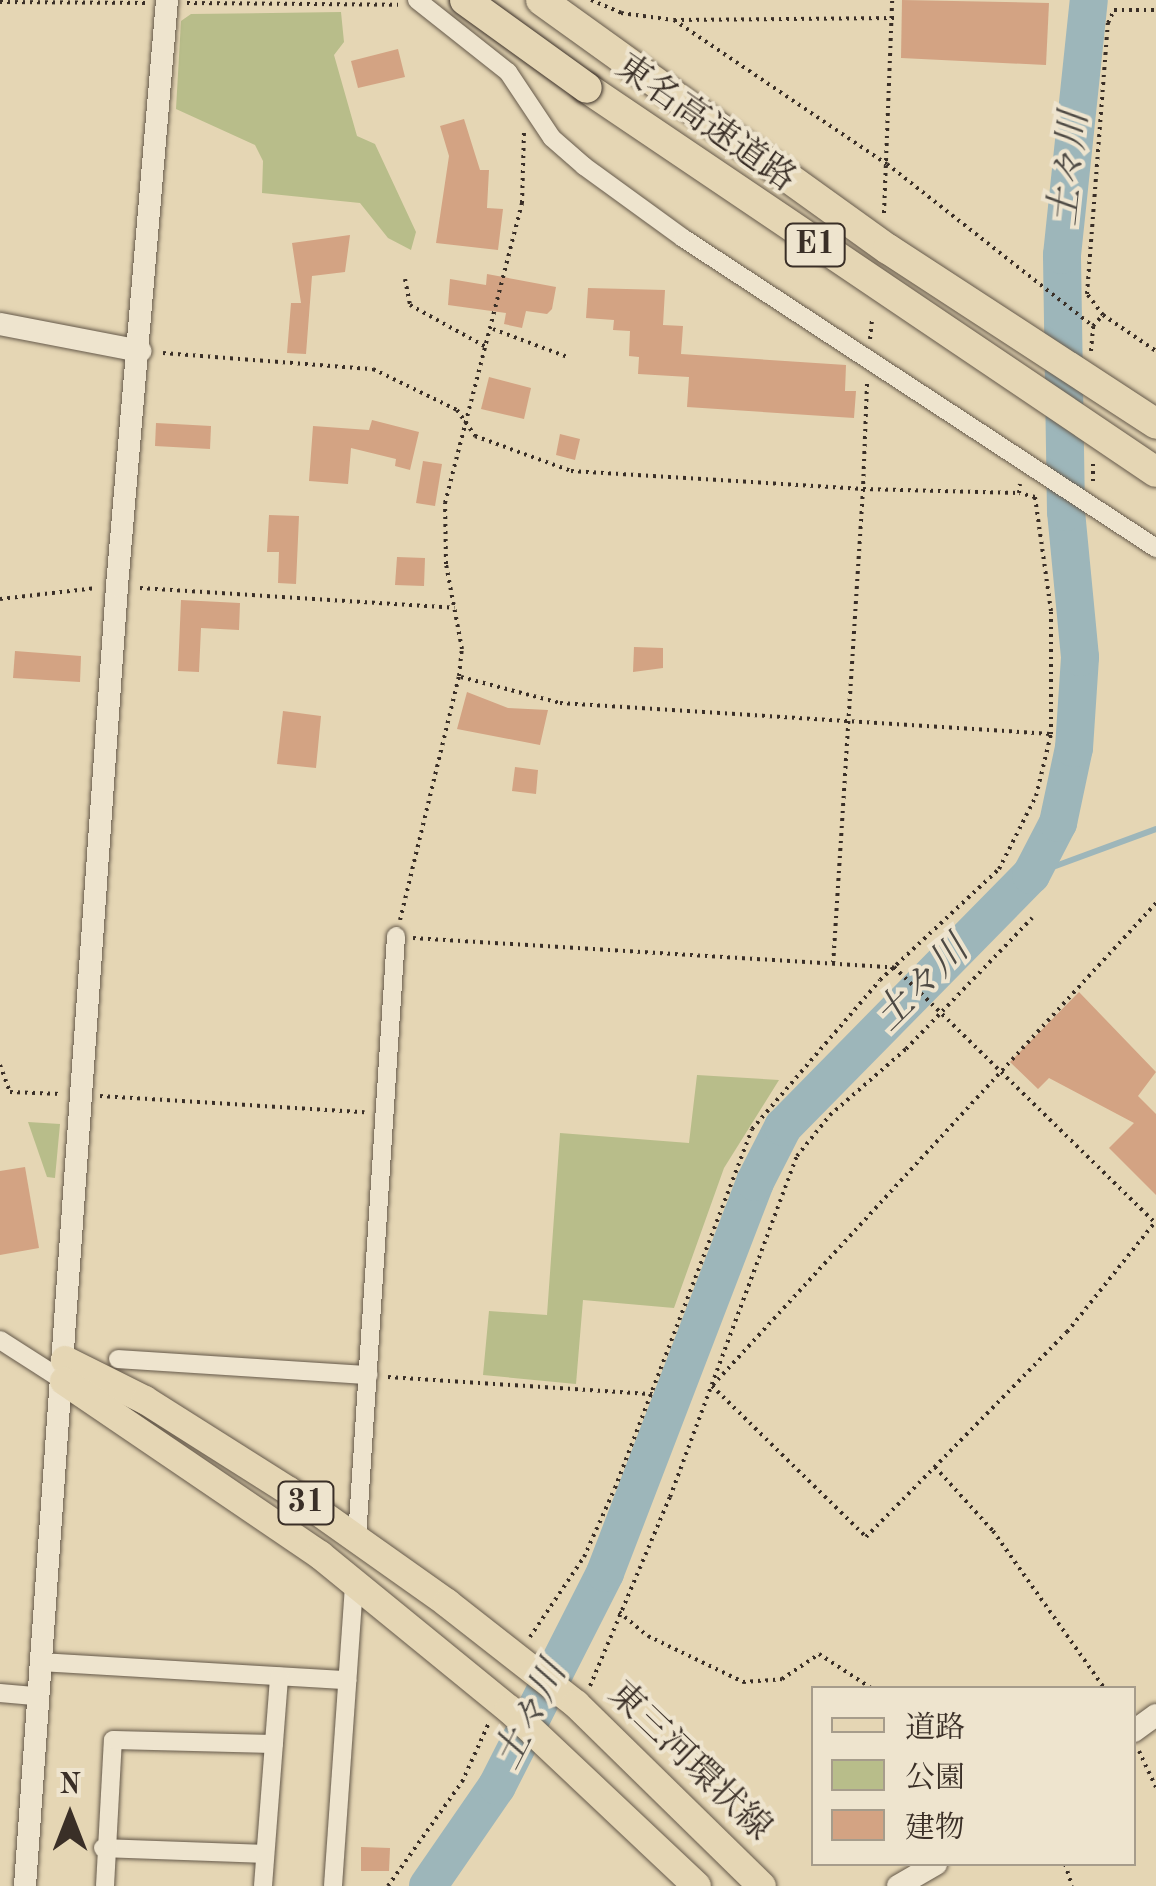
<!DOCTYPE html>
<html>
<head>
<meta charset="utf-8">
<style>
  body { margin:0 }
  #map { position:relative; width:1156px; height:1886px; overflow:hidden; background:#e5d6b4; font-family:"Old Standard TT","Noto Serif JP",serif }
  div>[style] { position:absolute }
  .green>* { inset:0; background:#b8bd8a }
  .stream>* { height:6px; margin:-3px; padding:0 3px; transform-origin:3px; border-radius:3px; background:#9db6ba }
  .river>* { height:38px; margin:-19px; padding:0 19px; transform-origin:19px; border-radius:19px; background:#9db6ba }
  .building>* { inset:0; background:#d3a383 }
  .path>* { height:4px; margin-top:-2px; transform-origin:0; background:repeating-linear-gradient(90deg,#3a2f27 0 2.5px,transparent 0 7.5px) }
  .roads { filter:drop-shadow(0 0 2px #65594a) drop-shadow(0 0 2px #65594a) }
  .street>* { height:18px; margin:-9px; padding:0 9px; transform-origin:9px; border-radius:9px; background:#eee4ce }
  .secondary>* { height:22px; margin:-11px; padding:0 11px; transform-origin:11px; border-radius:11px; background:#eee4ce }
  .primary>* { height:28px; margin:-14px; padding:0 14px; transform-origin:14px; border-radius:14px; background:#e5d6b4 }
  .highway>* { height:30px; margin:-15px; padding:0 15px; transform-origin:15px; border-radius:15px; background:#e5d6b4 }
  .bridges { filter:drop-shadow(0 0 2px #3a2f27) drop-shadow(0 0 2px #3a2f27) }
  .highway-bridge>* { height:30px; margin:-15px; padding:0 15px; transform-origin:15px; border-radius:15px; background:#e5d6b4 }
  span { translate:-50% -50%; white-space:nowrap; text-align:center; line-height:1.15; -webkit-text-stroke:8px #eee4ce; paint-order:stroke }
  .shield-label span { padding:2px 8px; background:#eee4ce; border:2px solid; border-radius:8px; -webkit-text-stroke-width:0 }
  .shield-label { font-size:32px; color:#3a2f27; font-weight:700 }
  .street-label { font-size:35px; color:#3a2f27 }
  .water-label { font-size:38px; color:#4e4a44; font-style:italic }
  .legend { position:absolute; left:811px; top:1686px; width:325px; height:180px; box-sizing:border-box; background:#eee4ce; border:2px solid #a69c8b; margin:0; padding:12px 18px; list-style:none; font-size:30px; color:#3a2f27 }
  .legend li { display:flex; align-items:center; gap:20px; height:50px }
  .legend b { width:50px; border:2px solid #a69c8b }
  .north { position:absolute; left:20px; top:1766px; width:100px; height:100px; -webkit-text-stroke:8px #eee4ce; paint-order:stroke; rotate:0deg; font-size:28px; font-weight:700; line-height:40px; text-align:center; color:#3a2f27 }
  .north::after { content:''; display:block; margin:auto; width:35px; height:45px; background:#3a2f27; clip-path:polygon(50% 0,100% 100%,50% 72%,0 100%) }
</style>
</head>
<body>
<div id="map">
  <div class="green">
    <div style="clip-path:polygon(341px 12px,344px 42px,334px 55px,357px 136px,375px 144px,416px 232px,411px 250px,388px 238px,360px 203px,262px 193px,263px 161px,255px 145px,176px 109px,181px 21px,191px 14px)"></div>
    <div style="clip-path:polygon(697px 1075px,779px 1080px,724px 1168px,674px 1308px,583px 1300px,576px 1384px,483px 1375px,489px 1311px,547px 1315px,560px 1133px,689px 1143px)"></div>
    <div style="clip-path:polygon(28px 1122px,60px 1124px,55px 1178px,47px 1177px)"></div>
  </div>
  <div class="stream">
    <div style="left:1031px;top:875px;width:133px;rotate:-20.2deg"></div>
  </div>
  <div class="river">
    <div style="left:428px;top:1886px;width:121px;rotate:-55.4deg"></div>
    <div style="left:497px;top:1786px;width:239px;rotate:-63.1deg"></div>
    <div style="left:605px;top:1573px;width:419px;rotate:-69deg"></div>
    <div style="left:755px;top:1182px;width:62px;rotate:-63deg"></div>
    <div style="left:783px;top:1127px;width:354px;rotate:-45.5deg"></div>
    <div style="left:1031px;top:875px;width:59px;rotate:-62.6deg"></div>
    <div style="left:1058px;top:823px;width:77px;rotate:-78deg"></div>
    <div style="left:1074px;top:748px;width:91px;rotate:-86.2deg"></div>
    <div style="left:1080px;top:657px;width:146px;rotate:-95.5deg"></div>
    <div style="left:1066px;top:512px;width:257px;rotate:-90.9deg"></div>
    <div style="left:1062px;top:255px;width:256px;rotate:-84deg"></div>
  </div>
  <div class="building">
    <div style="clip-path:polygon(902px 0,1049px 3px,1046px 65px,901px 58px)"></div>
    <div style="clip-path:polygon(398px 49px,405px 77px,358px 88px,351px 61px)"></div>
    <div style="clip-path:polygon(464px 119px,480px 170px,489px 170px,487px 208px,503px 209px,498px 250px,436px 243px,449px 156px,440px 126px)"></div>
    <div style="clip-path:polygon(350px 235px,345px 272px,312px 276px,306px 354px,287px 353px,291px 303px,301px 303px,292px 243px)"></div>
    <div style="clip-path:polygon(487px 274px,556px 287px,552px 309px,547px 314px,526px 311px,522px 328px,504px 324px,506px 313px,448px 305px,450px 279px,486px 285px)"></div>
    <div style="clip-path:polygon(588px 288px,665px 290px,663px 325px,683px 326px,681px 354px,846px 365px,845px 391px,856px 391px,854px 418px,687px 407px,689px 377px,638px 374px,639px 357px,629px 356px,630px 331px,613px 330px,614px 320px,586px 318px)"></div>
    <div style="clip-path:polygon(489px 377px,531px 388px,524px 419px,481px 409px)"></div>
    <div style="clip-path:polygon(372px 420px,419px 432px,410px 470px,395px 466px,396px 459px,351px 448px,348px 484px,309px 481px,313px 426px,369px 430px)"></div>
    <div style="clip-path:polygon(156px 423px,211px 426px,210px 449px,155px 446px)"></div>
    <div style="clip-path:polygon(560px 434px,580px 439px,575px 460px,556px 455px)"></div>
    <div style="clip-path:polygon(423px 461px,442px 464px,435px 506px,416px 503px)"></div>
    <div style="clip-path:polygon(269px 515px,299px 516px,296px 584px,278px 583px,279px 552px,267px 552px)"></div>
    <div style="clip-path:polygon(397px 557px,425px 558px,424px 586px,395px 585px)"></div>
    <div style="clip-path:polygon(181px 600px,240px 603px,239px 630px,201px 628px,199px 672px,178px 671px)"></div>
    <div style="clip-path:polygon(634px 647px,663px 648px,663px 668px,633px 672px)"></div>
    <div style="clip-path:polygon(15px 651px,81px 656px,80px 682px,13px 678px)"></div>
    <div style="clip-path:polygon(467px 692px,508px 708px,548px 710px,540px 745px,457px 729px)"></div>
    <div style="clip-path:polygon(283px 711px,321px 716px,316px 768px,277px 764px)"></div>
    <div style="clip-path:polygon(515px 767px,538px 770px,536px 794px,512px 791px)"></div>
    <div style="clip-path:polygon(1079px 992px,1156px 1072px,1138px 1096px,1156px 1114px,1156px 1195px,1109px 1148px,1134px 1123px,1049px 1078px,1038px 1089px,1010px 1062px)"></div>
    <div style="clip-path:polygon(25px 1167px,39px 1248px,0 1255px,0 1171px)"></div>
    <div style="clip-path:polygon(361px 1847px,390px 1848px,389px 1871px,361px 1871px)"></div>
  </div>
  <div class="path">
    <div style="left:591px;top:0;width:33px;rotate:23deg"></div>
    <div style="left:621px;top:13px;width:53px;rotate:7.5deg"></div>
    <div style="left:674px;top:20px;width:257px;rotate:34.1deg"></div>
    <div style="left:887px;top:164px;width:262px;rotate:38.2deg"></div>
    <div style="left:0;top:2px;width:148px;rotate:0.4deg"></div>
    <div style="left:187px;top:3px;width:211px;rotate:0.5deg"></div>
    <div style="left:674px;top:20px;width:220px;rotate:-0.5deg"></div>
    <div style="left:884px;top:213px;width:213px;rotate:-87.8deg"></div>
    <div style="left:405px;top:279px;width:26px;rotate:79deg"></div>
    <div style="left:410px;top:305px;width:87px;rotate:28.9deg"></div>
    <div style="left:1103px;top:315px;width:64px;rotate:34.2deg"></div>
    <div style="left:493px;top:329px;width:80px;rotate:20.5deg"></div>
    <div style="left:870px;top:339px;width:20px;rotate:-84deg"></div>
    <div style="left:1091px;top:351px;width:25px;rotate:-85deg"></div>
    <div style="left:1093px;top:326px;width:15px;rotate:-48deg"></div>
    <div style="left:1103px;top:315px;width:26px;rotate:-127deg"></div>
    <div style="left:1087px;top:294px;width:272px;rotate:-85.6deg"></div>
    <div style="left:1108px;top:23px;width:14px;rotate:-65deg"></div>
    <div style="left:1114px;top:10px;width:42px"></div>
    <div style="left:163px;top:353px;width:211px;rotate:4.4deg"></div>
    <div style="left:373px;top:369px;width:93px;rotate:26deg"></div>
    <div style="left:457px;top:410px;width:32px;rotate:55deg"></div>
    <div style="left:475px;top:436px;width:102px;rotate:20deg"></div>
    <div style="left:571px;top:471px;width:293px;rotate:3.5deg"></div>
    <div style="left:863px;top:489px;width:474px;rotate:93.6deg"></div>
    <div style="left:867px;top:384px;width:105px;rotate:92.2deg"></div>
    <div style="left:863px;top:489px;width:156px;rotate:1.5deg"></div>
    <div style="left:1019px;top:493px;width:9px;rotate:-84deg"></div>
    <div style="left:1093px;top:481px;width:21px;rotate:-90deg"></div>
    <div style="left:140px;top:588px;width:315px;rotate:3.6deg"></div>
    <div style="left:0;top:599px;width:97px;rotate:-6.5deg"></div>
    <div style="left:461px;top:677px;width:102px;rotate:14.7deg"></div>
    <div style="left:560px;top:703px;width:492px;rotate:3.6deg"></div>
    <div style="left:1156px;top:903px;width:656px;rotate:132.59deg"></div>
    <div style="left:712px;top:1386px;width:216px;rotate:44.4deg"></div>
    <div style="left:866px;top:1537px;width:287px;rotate:-45.6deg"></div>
    <div style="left:1067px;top:1332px;width:142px;rotate:-51.3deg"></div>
    <div style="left:400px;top:920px;width:251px;rotate:-76.4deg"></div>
    <div style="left:459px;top:676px;width:27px;rotate:-84deg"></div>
    <div style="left:462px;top:649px;width:86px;rotate:-100.7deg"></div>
    <div style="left:446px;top:564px;width:61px;rotate:-90.9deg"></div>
    <div style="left:445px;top:503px;width:310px;rotate:-75.6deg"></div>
    <div style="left:522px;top:203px;width:71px;rotate:-88.4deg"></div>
    <div style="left:413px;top:938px;width:482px;rotate:3.5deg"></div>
    <div style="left:894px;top:967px;width:367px;rotate:44.4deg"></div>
    <div style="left:0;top:1065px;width:29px;rotate:70deg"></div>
    <div style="left:10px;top:1092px;width:51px;rotate:2.2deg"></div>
    <div style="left:100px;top:1096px;width:265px;rotate:3.5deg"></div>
    <div style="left:388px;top:1377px;width:266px;rotate:3.7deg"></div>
    <div style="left:935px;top:1467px;width:86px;rotate:47.8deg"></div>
    <div style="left:993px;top:1531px;width:192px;rotate:54.7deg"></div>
    <div style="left:619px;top:1612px;width:38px;rotate:40deg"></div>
    <div style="left:648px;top:1636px;width:106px;rotate:25.8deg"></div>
    <div style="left:743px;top:1682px;width:39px;rotate:-4deg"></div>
    <div style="left:782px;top:1679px;width:45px;rotate:-34deg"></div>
    <div style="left:819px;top:1654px;width:62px;rotate:33.2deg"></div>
    <div style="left:530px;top:1637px;width:97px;rotate:-56deg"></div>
    <div style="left:584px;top:1557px;width:76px;rotate:-65.8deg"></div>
    <div style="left:615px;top:1488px;width:384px;rotate:-69.1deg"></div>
    <div style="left:752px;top:1129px;width:196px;rotate:-49.3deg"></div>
    <div style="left:880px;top:980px;width:163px;rotate:-43deg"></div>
    <div style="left:999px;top:869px;width:82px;rotate:-63.1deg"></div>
    <div style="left:1036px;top:796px;width:64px;rotate:-76.4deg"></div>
    <div style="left:1051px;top:734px;width:123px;rotate:-90deg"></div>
    <div style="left:1051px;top:611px;width:115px;rotate:-98deg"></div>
    <div style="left:1035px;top:497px;width:16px;rotate:-166deg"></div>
    <div style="left:590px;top:1686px;width:205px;rotate:-67.1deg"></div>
    <div style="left:670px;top:1497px;width:364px;rotate:-69.6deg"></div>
    <div style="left:797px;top:1156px;width:53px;rotate:-51.2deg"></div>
    <div style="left:830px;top:1115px;width:101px;rotate:-41deg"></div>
    <div style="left:906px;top:1049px;width:182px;rotate:-46.1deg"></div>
    <div style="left:1139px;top:1751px;width:40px;rotate:65deg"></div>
    <div style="left:1065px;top:1864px;width:23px;rotate:72deg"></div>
    <div style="left:388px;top:1886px;width:128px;rotate:-54.6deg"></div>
    <div style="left:462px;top:1782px;width:63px;rotate:-65.5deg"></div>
  </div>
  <div class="roads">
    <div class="street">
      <div style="left:417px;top:0;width:116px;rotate:38.4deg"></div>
      <div style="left:508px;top:72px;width:79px;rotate:56.3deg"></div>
      <div style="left:552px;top:138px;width:43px;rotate:41.2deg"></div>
      <div style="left:584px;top:166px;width:122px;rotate:36deg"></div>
      <div style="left:683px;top:238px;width:566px;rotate:33.24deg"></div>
      <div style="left:0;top:1340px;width:76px;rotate:32.6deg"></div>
      <div style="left:118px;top:1359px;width:251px;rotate:3.7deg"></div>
      <div style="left:357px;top:1538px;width:603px;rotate:-86.29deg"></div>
      <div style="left:40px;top:1662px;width:308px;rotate:3.4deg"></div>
      <div style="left:0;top:1693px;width:37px;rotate:5deg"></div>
      <div style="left:103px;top:1848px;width:162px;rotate:2.1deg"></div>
      <div style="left:105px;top:1886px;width:146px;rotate:-86.9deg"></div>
      <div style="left:113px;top:1740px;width:161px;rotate:1.4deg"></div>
      <div style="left:263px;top:1886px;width:210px;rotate:-85.6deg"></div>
      <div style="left:333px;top:1886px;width:305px;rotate:-86deg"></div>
    </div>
    <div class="secondary">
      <div style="left:0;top:324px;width:143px;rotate:10.9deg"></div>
      <div style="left:1134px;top:1731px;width:27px;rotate:-36deg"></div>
      <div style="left:25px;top:1886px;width:1303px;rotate:-85.95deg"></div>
      <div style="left:117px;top:586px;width:588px;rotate:-85.12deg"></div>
      <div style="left:898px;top:1886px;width:44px;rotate:-30.1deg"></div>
    </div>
    <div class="primary">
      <div style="left:65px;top:1360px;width:89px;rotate:26.6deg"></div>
      <div style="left:145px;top:1400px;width:170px;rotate:32.3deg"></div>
      <div style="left:289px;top:1491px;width:194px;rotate:35.3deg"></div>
      <div style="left:447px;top:1603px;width:164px;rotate:38.1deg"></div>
      <div style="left:576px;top:1704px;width:260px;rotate:44.4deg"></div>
      <div style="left:64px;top:1381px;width:310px;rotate:34.2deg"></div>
      <div style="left:320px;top:1555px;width:244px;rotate:39.2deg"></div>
      <div style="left:509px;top:1709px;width:258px;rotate:43.3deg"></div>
    </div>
    <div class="highway">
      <div style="left:541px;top:0;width:427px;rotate:35.7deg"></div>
      <div style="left:888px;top:249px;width:320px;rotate:33.1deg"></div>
      <div style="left:587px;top:88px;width:686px;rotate:34.01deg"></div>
    </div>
  </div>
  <div class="bridges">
    <div class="highway-bridge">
      <div style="left:465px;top:0;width:150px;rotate:35.8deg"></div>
    </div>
  </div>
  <div class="shield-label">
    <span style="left:815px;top:245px">E1</span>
    <span style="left:306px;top:1503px">31</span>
  </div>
  <div class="street-label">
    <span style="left:705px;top:124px;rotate:35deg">東名高速道路</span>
    <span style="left:689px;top:1762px;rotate:44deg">東三河環状線</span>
  </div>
  <div class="water-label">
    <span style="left:1071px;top:169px;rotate:-84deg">土々川</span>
    <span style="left:923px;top:985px;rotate:-45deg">土々川</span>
    <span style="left:532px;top:1716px;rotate:-63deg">土々川</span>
  </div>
  <ul class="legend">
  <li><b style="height:12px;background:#e5d6b4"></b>道路</li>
  <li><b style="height:28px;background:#b8bd8a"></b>公園</li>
  <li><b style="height:28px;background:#d3a383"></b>建物</li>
  </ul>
  <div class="north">N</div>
</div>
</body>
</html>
